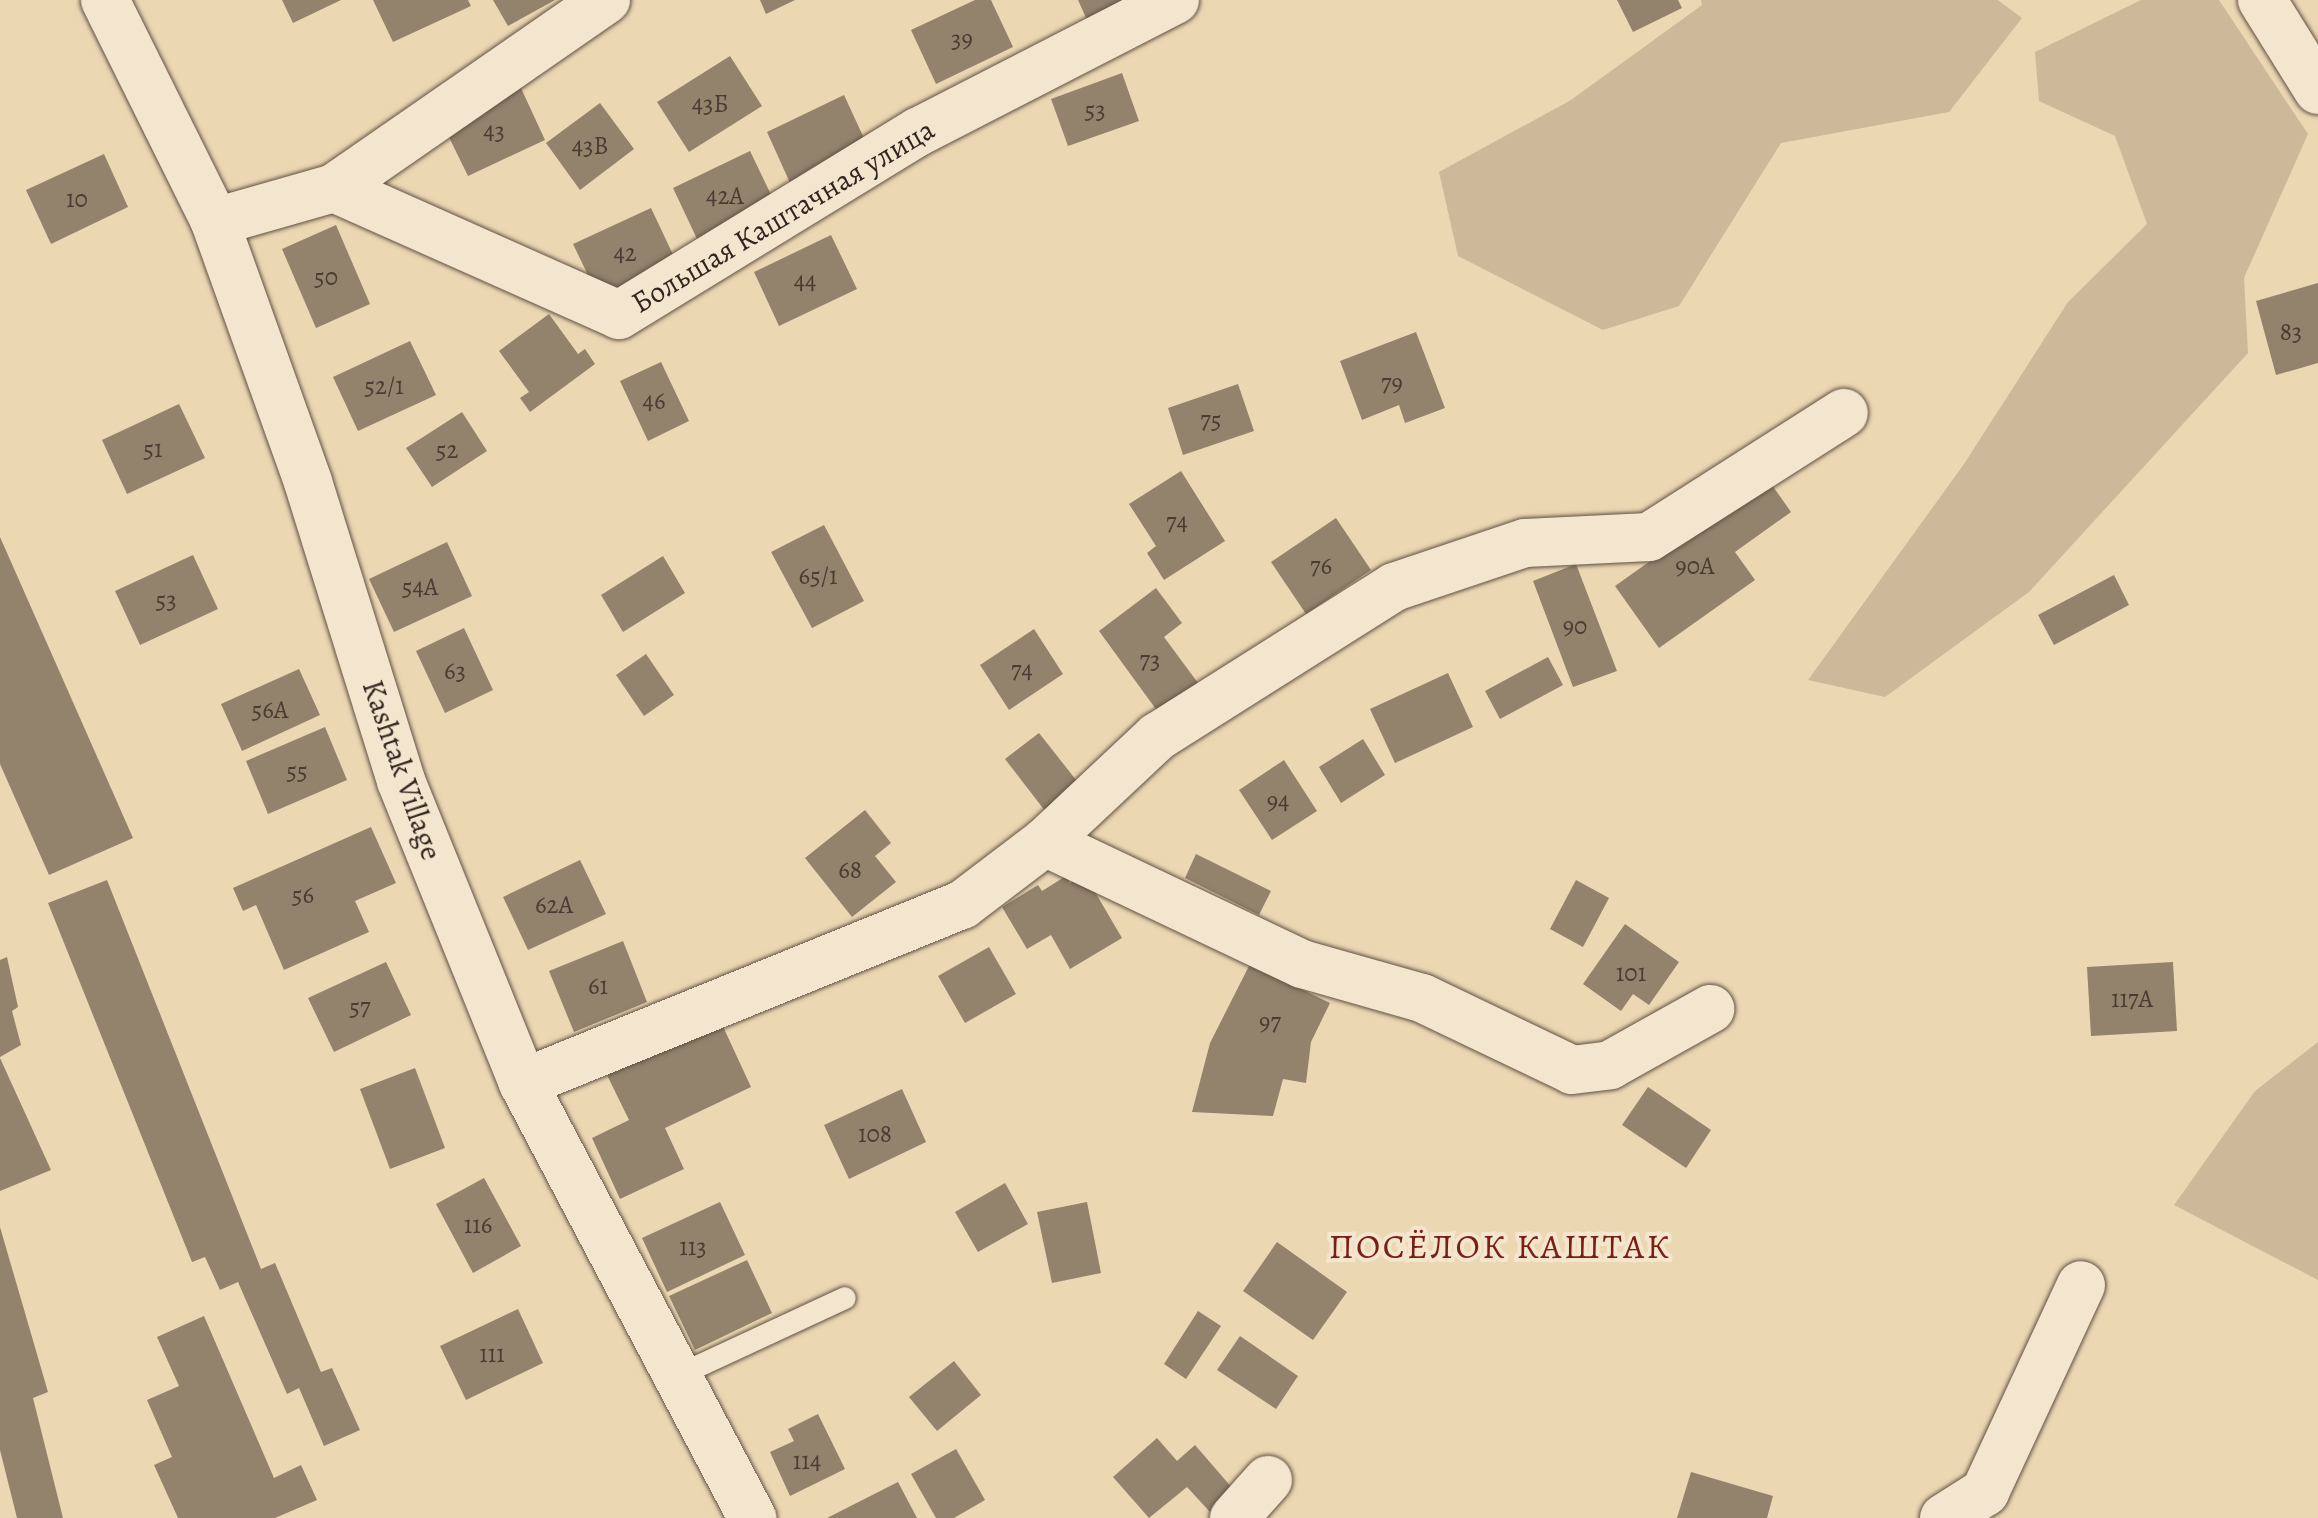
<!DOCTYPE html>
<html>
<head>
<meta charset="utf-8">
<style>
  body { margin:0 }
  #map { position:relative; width:2318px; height:1518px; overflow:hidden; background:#ecd7b3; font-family:Alegreya,serif }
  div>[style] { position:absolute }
  .green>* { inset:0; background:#ccb99a }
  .building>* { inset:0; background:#93826c }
  .roads { filter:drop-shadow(0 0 2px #605244) drop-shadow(0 0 2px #605244) }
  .service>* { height:22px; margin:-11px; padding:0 11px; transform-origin:11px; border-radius:11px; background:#f3e5ce }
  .minor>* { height:48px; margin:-24px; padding:0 24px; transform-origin:24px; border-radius:24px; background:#f3e5ce }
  span { translate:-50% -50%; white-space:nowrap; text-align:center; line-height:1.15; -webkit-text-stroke:8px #f3e5ce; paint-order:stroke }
  .number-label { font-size:25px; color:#4a3c32 }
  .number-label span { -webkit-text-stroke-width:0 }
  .street-label { font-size:30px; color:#32251f }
  .quarter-label { font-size:35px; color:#7a1f14; letter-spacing:2.5px }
</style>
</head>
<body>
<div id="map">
  <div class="green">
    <div style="clip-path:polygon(1701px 0,1998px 0,2022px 18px,1949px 112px,1781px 143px,1679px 306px,1603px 330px,1458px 256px,1439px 172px,1571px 100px,1702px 5px)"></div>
    <div style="clip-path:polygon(2141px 0,2219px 0,2308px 134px,2244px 278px,2248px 353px,2029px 592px,1885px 697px,1808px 680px,1964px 464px,2068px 302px,2147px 224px,2115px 136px,2039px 101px,2035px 52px)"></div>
    <div style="clip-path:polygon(2318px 1042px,2318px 1280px,2174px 1205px,2255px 1091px)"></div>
  </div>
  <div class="building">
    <div style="clip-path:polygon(282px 0,341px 0,293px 23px)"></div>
    <div style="clip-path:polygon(373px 0,468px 0,471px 6px,393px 42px)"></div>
    <div style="clip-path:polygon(493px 0,555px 0,508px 26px)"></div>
    <div style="clip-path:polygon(760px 0,795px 0,766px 14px)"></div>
    <div style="clip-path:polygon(975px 0,991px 0,1013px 47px,936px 84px,911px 30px)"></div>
    <div style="clip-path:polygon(1078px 0,1127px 0,1087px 20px)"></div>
    <div style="clip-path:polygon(1617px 0,1678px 0,1682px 8px,1633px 32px)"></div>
    <div style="clip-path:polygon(730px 56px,762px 106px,689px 152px,657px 102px)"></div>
    <div style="clip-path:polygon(1122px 73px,1139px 121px,1068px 146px,1051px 99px)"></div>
    <div style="clip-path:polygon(520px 86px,545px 140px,468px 176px,442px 123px)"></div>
    <div style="clip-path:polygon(844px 95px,869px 149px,791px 185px,767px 132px)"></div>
    <div style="clip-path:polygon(600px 103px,634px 149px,580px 190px,546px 143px)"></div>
    <div style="clip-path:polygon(750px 151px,776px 205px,698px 241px,673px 188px)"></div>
    <div style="clip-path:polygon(104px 154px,128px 207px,51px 244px,26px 190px)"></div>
    <div style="clip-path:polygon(651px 208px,676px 261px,599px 298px,573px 244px)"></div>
    <div style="clip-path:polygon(336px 225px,370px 304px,316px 328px,282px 249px)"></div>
    <div style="clip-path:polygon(831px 235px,857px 289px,779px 326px,754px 272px)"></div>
    <div style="clip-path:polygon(2318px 283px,2318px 363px,2276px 375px,2256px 301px)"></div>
    <div style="clip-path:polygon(549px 314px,578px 354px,585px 349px,595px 364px,530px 412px,520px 398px,529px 392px,499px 351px)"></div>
    <div style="clip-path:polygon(1416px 332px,1445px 408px,1405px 423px,1399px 405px,1362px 420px,1340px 361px)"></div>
    <div style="clip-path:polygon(410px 341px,436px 395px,358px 431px,333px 377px)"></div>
    <div style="clip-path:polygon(661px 362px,689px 421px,648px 441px,620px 381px)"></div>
    <div style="clip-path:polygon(1238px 384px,1254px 431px,1183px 455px,1168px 408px)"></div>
    <div style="clip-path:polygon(179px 404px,205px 458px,127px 494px,102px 440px)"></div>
    <div style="clip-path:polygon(462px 412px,487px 451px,432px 487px,406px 448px)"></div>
    <div style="clip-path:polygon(1181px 471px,1225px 541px,1164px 580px,1147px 553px,1156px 546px,1129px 504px)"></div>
    <div style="clip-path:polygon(1767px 478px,1791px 512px,1735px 552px,1755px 580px,1659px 648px,1615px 586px)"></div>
    <div style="clip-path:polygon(1336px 518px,1371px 570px,1306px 614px,1271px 562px)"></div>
    <div style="clip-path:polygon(824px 525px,864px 601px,812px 628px,771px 552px)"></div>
    <div style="clip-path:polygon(0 537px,133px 838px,49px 875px,0 764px)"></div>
    <div style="clip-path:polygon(447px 542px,472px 596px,394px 632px,369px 579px)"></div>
    <div style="clip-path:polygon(193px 555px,218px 609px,140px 645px,115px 591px)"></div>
    <div style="clip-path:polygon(663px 556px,685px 593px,623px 632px,601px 595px)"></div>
    <div style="clip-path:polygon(1576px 564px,1617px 671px,1573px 687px,1533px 581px)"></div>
    <div style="clip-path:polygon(2114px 575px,2129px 605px,2054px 645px,2038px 615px)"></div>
    <div style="clip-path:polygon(1156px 588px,1182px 623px,1164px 637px,1198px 683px,1158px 712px,1099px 631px)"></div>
    <div style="clip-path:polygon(464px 628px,493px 690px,445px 713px,416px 651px)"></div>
    <div style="clip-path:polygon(1034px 629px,1063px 674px,1009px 710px,980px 665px)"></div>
    <div style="clip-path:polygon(646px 654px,674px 695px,644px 716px,616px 675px)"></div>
    <div style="clip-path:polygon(1548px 657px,1563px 685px,1500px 719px,1485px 691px)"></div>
    <div style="clip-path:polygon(299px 669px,320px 715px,242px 751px,221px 704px)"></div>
    <div style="clip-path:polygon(1448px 673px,1473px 727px,1395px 763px,1370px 709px)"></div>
    <div style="clip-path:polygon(325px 727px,347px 780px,268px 814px,246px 761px)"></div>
    <div style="clip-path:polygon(1039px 733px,1084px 790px,1049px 816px,1005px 759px)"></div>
    <div style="clip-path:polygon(1363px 739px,1385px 775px,1341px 803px,1319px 767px)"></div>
    <div style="clip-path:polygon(1284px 760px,1317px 811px,1272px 840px,1239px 790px)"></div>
    <div style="clip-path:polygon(865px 810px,891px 843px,875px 856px,896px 882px,852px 917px,805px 858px)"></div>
    <div style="clip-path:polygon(371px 827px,396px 883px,355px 901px,369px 932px,284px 970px,256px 905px,243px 911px,233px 888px)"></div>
    <div style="clip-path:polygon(1196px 854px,1271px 891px,1259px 915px,1185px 878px)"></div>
    <div style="clip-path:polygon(580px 860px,606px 914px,528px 950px,503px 897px)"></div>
    <div style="clip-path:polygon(1085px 875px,1122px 938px,1070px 969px,1051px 935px,1027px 949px,1002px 907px,1038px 885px,1042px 891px,1066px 876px,1070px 883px)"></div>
    <div style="clip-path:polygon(107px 880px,261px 1269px,275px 1263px,321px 1372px,332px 1368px,360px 1430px,324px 1446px,299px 1388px,287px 1394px,238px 1282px,220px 1290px,205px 1257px,192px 1262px,48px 903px)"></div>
    <div style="clip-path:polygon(1576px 880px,1609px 898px,1583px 947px,1550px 929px)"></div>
    <div style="clip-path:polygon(1625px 924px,1679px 962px,1649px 1005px,1633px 994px,1621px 1011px,1583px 984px)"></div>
    <div style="clip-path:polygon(623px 941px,647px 1002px,574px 1032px,549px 971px)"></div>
    <div style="clip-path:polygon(989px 947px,1016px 994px,965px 1023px,938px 976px)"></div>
    <div style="clip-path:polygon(7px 957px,18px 1007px,12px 1011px,21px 1045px,0 1057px,0 960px)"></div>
    <div style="clip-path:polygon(386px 962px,411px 1015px,334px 1052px,308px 998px)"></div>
    <div style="clip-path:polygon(2173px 962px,2177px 1031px,2091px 1036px,2087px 967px)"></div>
    <div style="clip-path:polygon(1250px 964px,1330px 1003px,1311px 1042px,1306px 1083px,1283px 1079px,1273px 1116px,1192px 1112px,1210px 1043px)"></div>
    <div style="clip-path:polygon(720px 1020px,751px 1087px,665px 1128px,684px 1169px,620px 1199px,592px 1138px,629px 1120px,607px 1075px)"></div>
    <div style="clip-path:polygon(0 1058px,51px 1170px,0 1191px)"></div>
    <div style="clip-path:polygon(415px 1068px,445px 1148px,390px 1169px,360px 1089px)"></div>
    <div style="clip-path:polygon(1648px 1087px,1711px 1130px,1686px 1168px,1622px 1125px)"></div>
    <div style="clip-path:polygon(902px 1089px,926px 1142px,849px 1179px,824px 1125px)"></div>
    <div style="clip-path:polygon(484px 1178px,521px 1246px,473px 1273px,436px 1204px)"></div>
    <div style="clip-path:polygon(1005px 1183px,1028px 1224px,978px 1252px,955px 1212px)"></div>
    <div style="clip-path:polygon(720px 1202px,745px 1255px,667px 1292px,642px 1238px)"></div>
    <div style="clip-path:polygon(1087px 1202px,1101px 1273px,1052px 1283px,1037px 1212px)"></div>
    <div style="clip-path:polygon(0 1227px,48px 1392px,33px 1398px,63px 1518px,17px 1518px,0 1450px)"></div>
    <div style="clip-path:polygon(1277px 1242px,1347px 1292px,1313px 1340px,1243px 1291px)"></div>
    <div style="clip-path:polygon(747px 1260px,772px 1313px,695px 1350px,669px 1296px)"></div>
    <div style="clip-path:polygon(518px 1309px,543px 1363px,466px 1400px,440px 1346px)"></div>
    <div style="clip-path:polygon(1198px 1311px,1221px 1326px,1186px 1379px,1164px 1364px)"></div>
    <div style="clip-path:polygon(204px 1316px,274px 1478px,301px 1465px,317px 1500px,275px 1518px,178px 1518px,154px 1465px,172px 1457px,147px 1400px,179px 1386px,157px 1337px)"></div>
    <div style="clip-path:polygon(1240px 1336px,1298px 1376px,1276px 1409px,1217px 1370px)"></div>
    <div style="clip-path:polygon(954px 1361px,981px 1395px,937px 1431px,909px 1397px)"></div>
    <div style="clip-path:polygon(818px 1414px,845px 1469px,790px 1496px,770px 1452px,794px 1441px,788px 1429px)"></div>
    <div style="clip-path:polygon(1157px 1438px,1177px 1461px,1195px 1445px,1234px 1490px,1210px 1512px,1187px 1487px,1149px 1518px,1113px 1477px)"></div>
    <div style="clip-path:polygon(956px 1449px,985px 1500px,954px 1518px,936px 1518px,911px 1474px)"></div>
    <div style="clip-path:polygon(1691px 1472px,1773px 1496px,1767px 1518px,1677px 1518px)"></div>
    <div style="clip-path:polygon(898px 1482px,917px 1518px,827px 1518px)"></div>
  </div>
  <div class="roads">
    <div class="service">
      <div style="left:675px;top:1377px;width:187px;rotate:-24.9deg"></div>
    </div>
    <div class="minor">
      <div style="left:105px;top:0;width:248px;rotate:63.6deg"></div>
      <div style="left:215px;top:222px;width:276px;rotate:70.3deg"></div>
      <div style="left:308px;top:482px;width:313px;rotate:72.7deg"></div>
      <div style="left:401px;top:781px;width:326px;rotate:68deg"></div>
      <div style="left:523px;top:1083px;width:492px;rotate:62.2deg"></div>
      <div style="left:2262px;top:0;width:106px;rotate:58.1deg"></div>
      <div style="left:334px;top:188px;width:331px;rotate:-34.7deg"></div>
      <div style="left:215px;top:222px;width:124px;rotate:-15.9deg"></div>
      <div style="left:334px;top:188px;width:312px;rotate:24deg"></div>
      <div style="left:619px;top:315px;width:351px;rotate:-31.5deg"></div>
      <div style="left:918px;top:132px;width:289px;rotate:-27.2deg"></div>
      <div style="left:1045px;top:842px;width:284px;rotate:25.4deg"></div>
      <div style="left:1302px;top:964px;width:125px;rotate:15.8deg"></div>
      <div style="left:1422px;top:998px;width:166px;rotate:25.6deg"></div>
      <div style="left:1572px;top:1070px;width:38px;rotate:-7deg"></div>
      <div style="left:1610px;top:1065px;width:115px;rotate:-29.2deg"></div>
      <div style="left:523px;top:1083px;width:474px;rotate:-22.1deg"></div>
      <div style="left:962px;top:905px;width:104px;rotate:-37.2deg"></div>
      <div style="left:1045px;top:842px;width:154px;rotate:-43.2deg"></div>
      <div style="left:1157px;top:737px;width:280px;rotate:-32.3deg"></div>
      <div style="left:1394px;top:587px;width:138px;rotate:-18.6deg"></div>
      <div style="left:1525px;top:543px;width:124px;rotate:-2.8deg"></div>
      <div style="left:1649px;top:537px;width:231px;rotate:-32.5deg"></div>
      <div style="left:1234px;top:1518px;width:51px;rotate:-48.2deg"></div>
      <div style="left:1944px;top:1518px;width:49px;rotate:-32.4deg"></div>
      <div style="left:1985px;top:1492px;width:228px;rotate:-65.1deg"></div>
    </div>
  </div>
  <div class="number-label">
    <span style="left:962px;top:39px">39</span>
    <span style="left:710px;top:104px">43Б</span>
    <span style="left:1095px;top:110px">53</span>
    <span style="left:494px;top:131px">43</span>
    <span style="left:590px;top:146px">43В</span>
    <span style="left:725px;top:196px">42А</span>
    <span style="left:77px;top:199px">10</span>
    <span style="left:625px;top:253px">42</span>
    <span style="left:326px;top:277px">50</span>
    <span style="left:805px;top:281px">44</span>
    <span style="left:2291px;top:332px">83</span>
    <span style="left:1392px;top:383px">79</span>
    <span style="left:384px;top:386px">52/1</span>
    <span style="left:654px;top:401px">46</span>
    <span style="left:1211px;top:420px">75</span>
    <span style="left:153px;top:449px">51</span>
    <span style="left:447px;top:450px">52</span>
    <span style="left:1177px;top:522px">74</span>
    <span style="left:1321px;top:566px">76</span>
    <span style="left:1695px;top:566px">90А</span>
    <span style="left:818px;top:576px">65/1</span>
    <span style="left:420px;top:587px">54А</span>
    <span style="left:166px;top:600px">53</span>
    <span style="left:1575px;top:626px">90</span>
    <span style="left:1150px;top:660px">73</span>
    <span style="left:1022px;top:670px">74</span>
    <span style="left:455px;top:671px">63</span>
    <span style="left:270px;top:710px">56А</span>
    <span style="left:297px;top:771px">55</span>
    <span style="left:1278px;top:801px">94</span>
    <span style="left:850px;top:870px">68</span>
    <span style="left:303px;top:895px">56</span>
    <span style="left:554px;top:905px">62А</span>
    <span style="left:1631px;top:973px">101</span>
    <span style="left:598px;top:986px">61</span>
    <span style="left:2132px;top:999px">117А</span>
    <span style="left:360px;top:1007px">57</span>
    <span style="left:1270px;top:1022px">97</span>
    <span style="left:875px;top:1134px">108</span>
    <span style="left:478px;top:1225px">116</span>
    <span style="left:693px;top:1247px">113</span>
    <span style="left:492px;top:1354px">111</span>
    <span style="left:807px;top:1461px">114</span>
  </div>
  <div class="street-label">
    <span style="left:783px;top:216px;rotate:-31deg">Большая Каштачная улица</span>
    <span style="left:402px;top:770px;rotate:71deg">Kashtak Village</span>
  </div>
  <div class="quarter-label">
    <span style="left:1500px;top:1246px">ПОСЁЛОК КАШТАК</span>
  </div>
</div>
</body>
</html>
